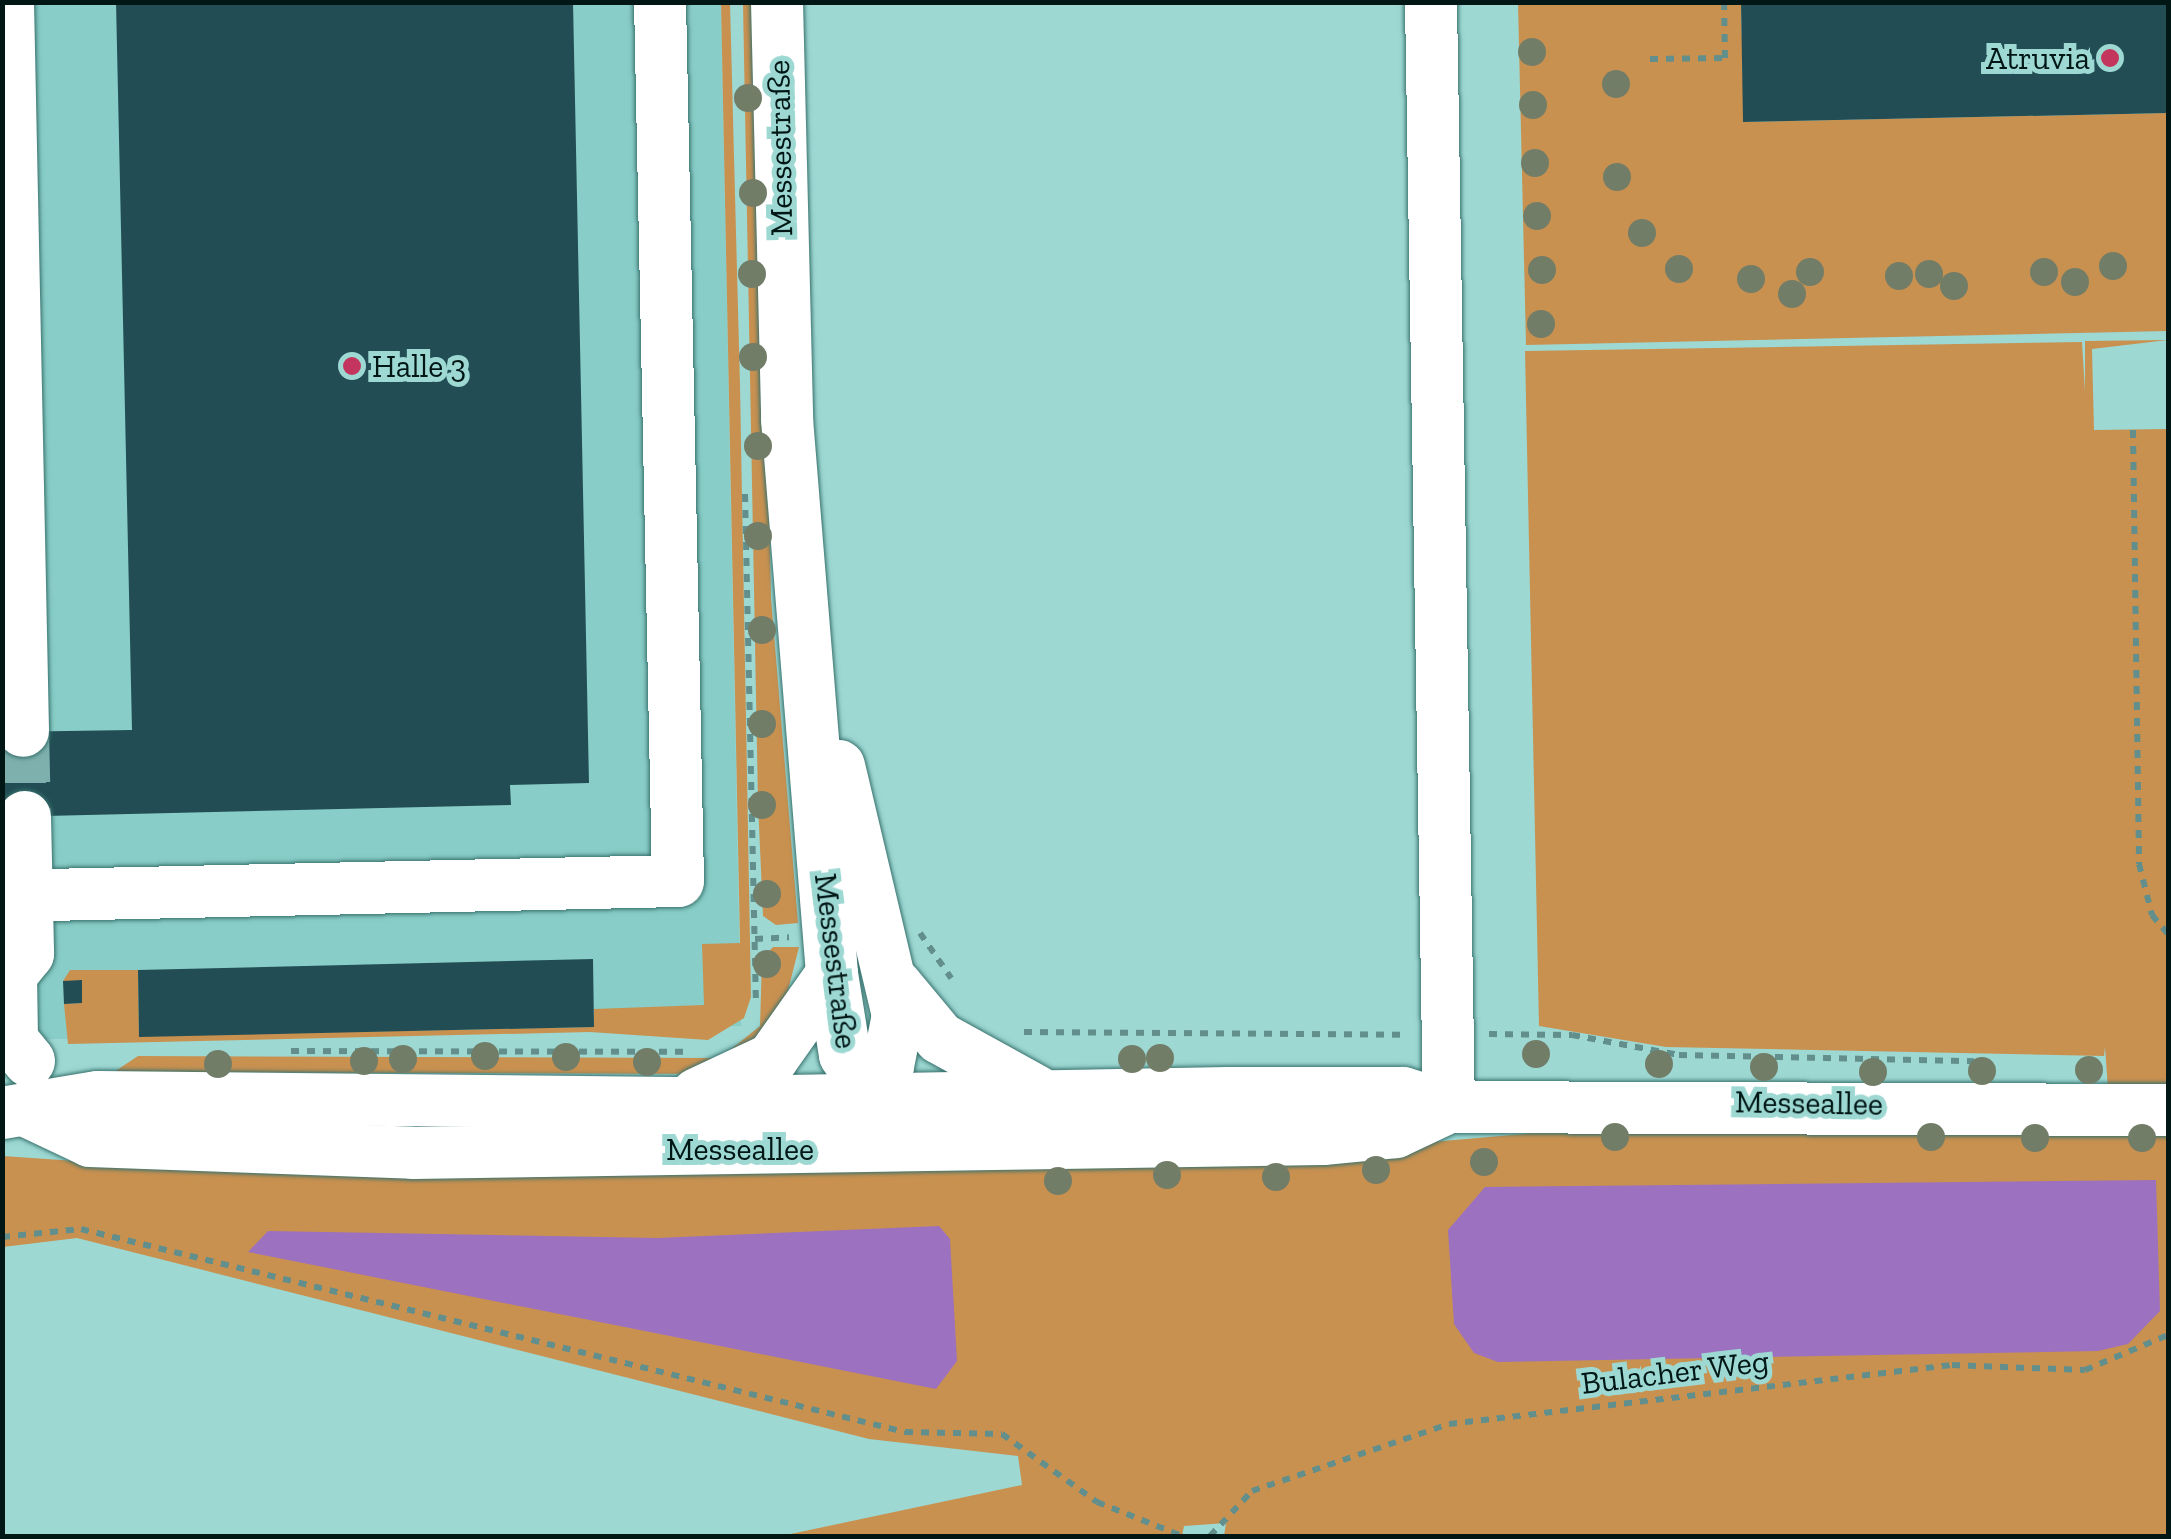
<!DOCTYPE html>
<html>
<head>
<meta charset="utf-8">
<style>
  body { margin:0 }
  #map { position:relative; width:2171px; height:1539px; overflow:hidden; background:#9dd8d3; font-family:"Zilla Slab",serif }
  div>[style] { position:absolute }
  .built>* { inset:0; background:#88cdc7 }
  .green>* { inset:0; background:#c99150 }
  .water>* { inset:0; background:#9c71bf }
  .building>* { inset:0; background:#224d54 }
  .minor-tunnel>* { height:52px; margin-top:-26px; transform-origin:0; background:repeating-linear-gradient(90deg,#7eb1ad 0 52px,transparent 0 78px) }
  .path>* { height:6px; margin-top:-3px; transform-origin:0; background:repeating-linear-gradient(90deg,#628f8b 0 8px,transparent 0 16px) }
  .roads { filter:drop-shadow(0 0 2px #38716d) drop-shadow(0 0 2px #38716d) }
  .minor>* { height:52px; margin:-26px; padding:0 26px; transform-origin:26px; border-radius:26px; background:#fff }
  .trees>* { width:28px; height:28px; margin:-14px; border-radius:50%; background:#727d68 }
  .dots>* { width:28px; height:28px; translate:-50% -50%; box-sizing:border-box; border:5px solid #9dd8d3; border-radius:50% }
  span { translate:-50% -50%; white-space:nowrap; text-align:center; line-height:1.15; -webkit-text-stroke:10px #9dd8d3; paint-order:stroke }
  .poi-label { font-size:32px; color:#011716 }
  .right { translate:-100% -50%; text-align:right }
  .left { translate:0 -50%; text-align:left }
  .street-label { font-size:32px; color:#011716 }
  .frame { position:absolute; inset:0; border:5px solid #011716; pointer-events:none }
</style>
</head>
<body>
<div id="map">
  <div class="built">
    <div style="clip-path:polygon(2px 3px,721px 3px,741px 1026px,3px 1040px)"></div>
  </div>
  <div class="green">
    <div style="clip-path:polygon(721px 3px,730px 3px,740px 385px,751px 997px,744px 1018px,708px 1040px,590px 1032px,68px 1044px,64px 1004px,82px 1003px,63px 981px,70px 970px,138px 970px,139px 1036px,594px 1027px,594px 1009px,704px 1005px,702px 944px,740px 943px)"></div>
    <div style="clip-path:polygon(743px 3px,759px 3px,771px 598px,798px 923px,776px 925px,763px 916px,758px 803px)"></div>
    <div style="clip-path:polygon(1518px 3px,1741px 3px,1744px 122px,2168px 113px,2168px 331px,1526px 345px)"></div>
    <div style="clip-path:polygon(2168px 340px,2092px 349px,2094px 430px,2168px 429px,2168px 1091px,2108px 1089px,2105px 1047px,2104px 1056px,1666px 1047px,1539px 1026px,1525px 351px,2082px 342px,2085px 392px,2085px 341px)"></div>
    <div style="clip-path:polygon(773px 947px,799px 947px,779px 1026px,710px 1074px,114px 1072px,138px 1056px,720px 1058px,760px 1026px,762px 959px)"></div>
    <div style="clip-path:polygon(1624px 1125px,2168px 1131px,2168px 1536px,1224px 1536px,1226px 1523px,1184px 1526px,1182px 1536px,781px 1536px,1022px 1485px,1018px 1456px,869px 1439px,77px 1238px,3px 1247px,3px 1156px,234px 1172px,1318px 1152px)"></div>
  </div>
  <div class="water">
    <div style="clip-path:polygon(2156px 1180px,2160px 1311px,2128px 1344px,2098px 1351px,1498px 1362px,1474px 1353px,1454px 1324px,1448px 1230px,1485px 1187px)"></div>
    <div style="clip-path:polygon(939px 1226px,950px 1239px,957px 1361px,936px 1389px,248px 1252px,268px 1231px,657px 1238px)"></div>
  </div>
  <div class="building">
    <div style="clip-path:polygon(116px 2px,573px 2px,589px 783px,510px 785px,511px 805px,2px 817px,2px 732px,132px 730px)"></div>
    <div style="clip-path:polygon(1741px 2px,2168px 2px,2168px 113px,1743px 122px)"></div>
    <div style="clip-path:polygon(593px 959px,594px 1027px,139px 1037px,138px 970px)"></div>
    <div style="clip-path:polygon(82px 980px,82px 1003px,64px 1004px,63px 981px)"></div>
  </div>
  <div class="minor-tunnel">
    <div style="left:23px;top:731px;width:86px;rotate:88.7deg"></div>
  </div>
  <div class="path">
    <div style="left:1650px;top:59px;width:75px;rotate:-0.8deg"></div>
    <div style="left:1725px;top:58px;width:56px;rotate:-91deg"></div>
    <div style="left:2133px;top:430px;width:434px;rotate:89.2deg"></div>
    <div style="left:2139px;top:864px;width:53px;rotate:75.7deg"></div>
    <div style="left:2152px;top:915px;width:25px;rotate:50deg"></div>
    <div style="left:745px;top:494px;width:512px;rotate:88.77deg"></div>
    <div style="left:920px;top:933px;width:55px;rotate:55.4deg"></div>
    <div style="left:755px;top:939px;width:34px;rotate:-3deg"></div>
    <div style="left:1024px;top:1032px;width:382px;rotate:0.4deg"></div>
    <div style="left:1489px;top:1034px;width:83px;rotate:0.7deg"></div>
    <div style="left:1572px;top:1035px;width:109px;rotate:10.6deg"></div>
    <div style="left:1679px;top:1055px;width:295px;rotate:1.2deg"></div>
    <div style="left:291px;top:1051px;width:392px;rotate:0.1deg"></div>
    <div style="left:2px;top:1237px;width:79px;rotate:-5.8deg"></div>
    <div style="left:81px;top:1229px;width:849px;rotate:13.84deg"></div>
    <div style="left:905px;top:1432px;width:97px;rotate:1.2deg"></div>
    <div style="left:1002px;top:1434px;width:117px;rotate:35.6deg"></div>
    <div style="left:1097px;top:1502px;width:92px;rotate:21.8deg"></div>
    <div style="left:1210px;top:1536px;width:62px;rotate:-47deg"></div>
    <div style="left:1252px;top:1491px;width:208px;rotate:-18.8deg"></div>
    <div style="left:1449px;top:1424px;width:506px;rotate:-6.69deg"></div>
    <div style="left:1952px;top:1365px;width:133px;rotate:2.2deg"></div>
    <div style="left:2085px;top:1370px;width:90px;rotate:-22.9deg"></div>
  </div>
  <div class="roads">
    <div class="minor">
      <div style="left:8px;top:2px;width:729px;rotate:88.82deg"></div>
      <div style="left:777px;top:2px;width:417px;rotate:88.6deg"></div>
      <div style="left:787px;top:419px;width:557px;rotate:85.36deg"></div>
      <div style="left:832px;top:974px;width:82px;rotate:80.9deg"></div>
      <div style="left:845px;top:1055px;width:80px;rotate:55.7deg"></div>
      <div style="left:1431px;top:2px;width:1105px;rotate:89.07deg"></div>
      <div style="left:839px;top:766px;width:256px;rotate:76.7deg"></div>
      <div style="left:898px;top:1015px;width:52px;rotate:101.1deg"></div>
      <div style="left:888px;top:1066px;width:62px;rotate:125.2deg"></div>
      <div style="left:25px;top:817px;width:137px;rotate:88.7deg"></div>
      <div style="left:28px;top:954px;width:27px;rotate:129deg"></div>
      <div style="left:11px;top:975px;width:65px;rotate:89.1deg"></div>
      <div style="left:12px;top:1040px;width:27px;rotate:51deg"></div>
      <div style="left:2px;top:896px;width:676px;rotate:-1.27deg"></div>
      <div style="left:678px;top:881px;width:879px;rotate:-91.17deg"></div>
      <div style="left:896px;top:985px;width:69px;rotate:50.3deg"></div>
      <div style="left:940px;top:1038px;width:110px;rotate:28.9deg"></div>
      <div style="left:697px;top:1094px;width:83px;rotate:-25deg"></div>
      <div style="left:772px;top:1059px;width:104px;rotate:-54.8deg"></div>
      <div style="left:2px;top:1113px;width:97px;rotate:-9.5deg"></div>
      <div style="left:98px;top:1097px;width:577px;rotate:0.6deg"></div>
      <div style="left:675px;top:1103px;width:553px;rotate:-1.04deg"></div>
      <div style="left:1228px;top:1093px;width:175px"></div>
      <div style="left:1403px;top:1093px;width:48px;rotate:16.9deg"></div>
      <div style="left:1449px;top:1107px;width:719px;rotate:0.24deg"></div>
      <div style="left:31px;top:1113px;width:65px;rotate:25.4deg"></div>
      <div style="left:90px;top:1141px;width:323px;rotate:2.1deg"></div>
      <div style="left:413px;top:1153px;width:910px;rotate:-0.88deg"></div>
      <div style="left:1323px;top:1139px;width:73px;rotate:-5.5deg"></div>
      <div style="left:1396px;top:1132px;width:59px;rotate:-25.3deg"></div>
    </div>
  </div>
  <div class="trees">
    <div style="left:1532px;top:52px"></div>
    <div style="left:1616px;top:84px"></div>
    <div style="left:748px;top:98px"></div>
    <div style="left:1533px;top:105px"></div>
    <div style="left:1535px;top:163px"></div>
    <div style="left:1617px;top:177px"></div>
    <div style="left:753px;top:193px"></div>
    <div style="left:1537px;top:216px"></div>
    <div style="left:1642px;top:233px"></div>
    <div style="left:2113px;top:266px"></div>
    <div style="left:1679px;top:269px"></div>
    <div style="left:1542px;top:270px"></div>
    <div style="left:1810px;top:272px"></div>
    <div style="left:2044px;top:272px"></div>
    <div style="left:752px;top:274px"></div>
    <div style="left:1929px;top:274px"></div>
    <div style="left:1899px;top:276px"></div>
    <div style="left:1751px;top:279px"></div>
    <div style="left:2075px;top:282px"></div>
    <div style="left:1954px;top:286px"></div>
    <div style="left:1792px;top:294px"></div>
    <div style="left:1541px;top:324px"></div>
    <div style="left:753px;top:357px"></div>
    <div style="left:758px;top:446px"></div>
    <div style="left:758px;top:536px"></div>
    <div style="left:762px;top:630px"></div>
    <div style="left:762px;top:724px"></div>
    <div style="left:762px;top:805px"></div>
    <div style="left:767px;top:894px"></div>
    <div style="left:767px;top:964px"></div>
    <div style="left:1536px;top:1054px"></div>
    <div style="left:485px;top:1056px"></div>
    <div style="left:566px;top:1057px"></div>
    <div style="left:1160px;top:1058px"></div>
    <div style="left:403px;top:1059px"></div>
    <div style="left:1132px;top:1059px"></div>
    <div style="left:364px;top:1061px"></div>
    <div style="left:647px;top:1062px"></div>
    <div style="left:218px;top:1064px"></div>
    <div style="left:1659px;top:1064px"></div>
    <div style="left:1764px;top:1067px"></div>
    <div style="left:2089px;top:1070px"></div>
    <div style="left:1982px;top:1071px"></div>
    <div style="left:1873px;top:1072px"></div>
    <div style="left:1615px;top:1137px"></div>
    <div style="left:1931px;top:1137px"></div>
    <div style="left:2035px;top:1138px"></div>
    <div style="left:2142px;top:1138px"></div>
    <div style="left:1484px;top:1162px"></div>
    <div style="left:1376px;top:1170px"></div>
    <div style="left:1167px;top:1175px"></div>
    <div style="left:1276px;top:1177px"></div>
    <div style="left:1058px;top:1181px"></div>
  </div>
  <div class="dots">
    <div style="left:2110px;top:58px;background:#c4355d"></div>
    <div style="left:352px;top:366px;background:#c4355d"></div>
  </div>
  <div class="poi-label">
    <span class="right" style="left:2090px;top:58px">Atruvia</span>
    <span class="left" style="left:372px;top:366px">Halle 3</span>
  </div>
  <div class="street-label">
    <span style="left:780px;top:148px;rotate:-91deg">Messestraße</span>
    <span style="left:836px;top:961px;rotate:83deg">Messestraße</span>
    <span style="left:1809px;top:1103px;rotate:1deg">Messeallee</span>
    <span style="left:740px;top:1149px">Messeallee</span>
    <span style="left:1675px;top:1372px;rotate:-7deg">Bulacher Weg</span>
  </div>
  <div class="frame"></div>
</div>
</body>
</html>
